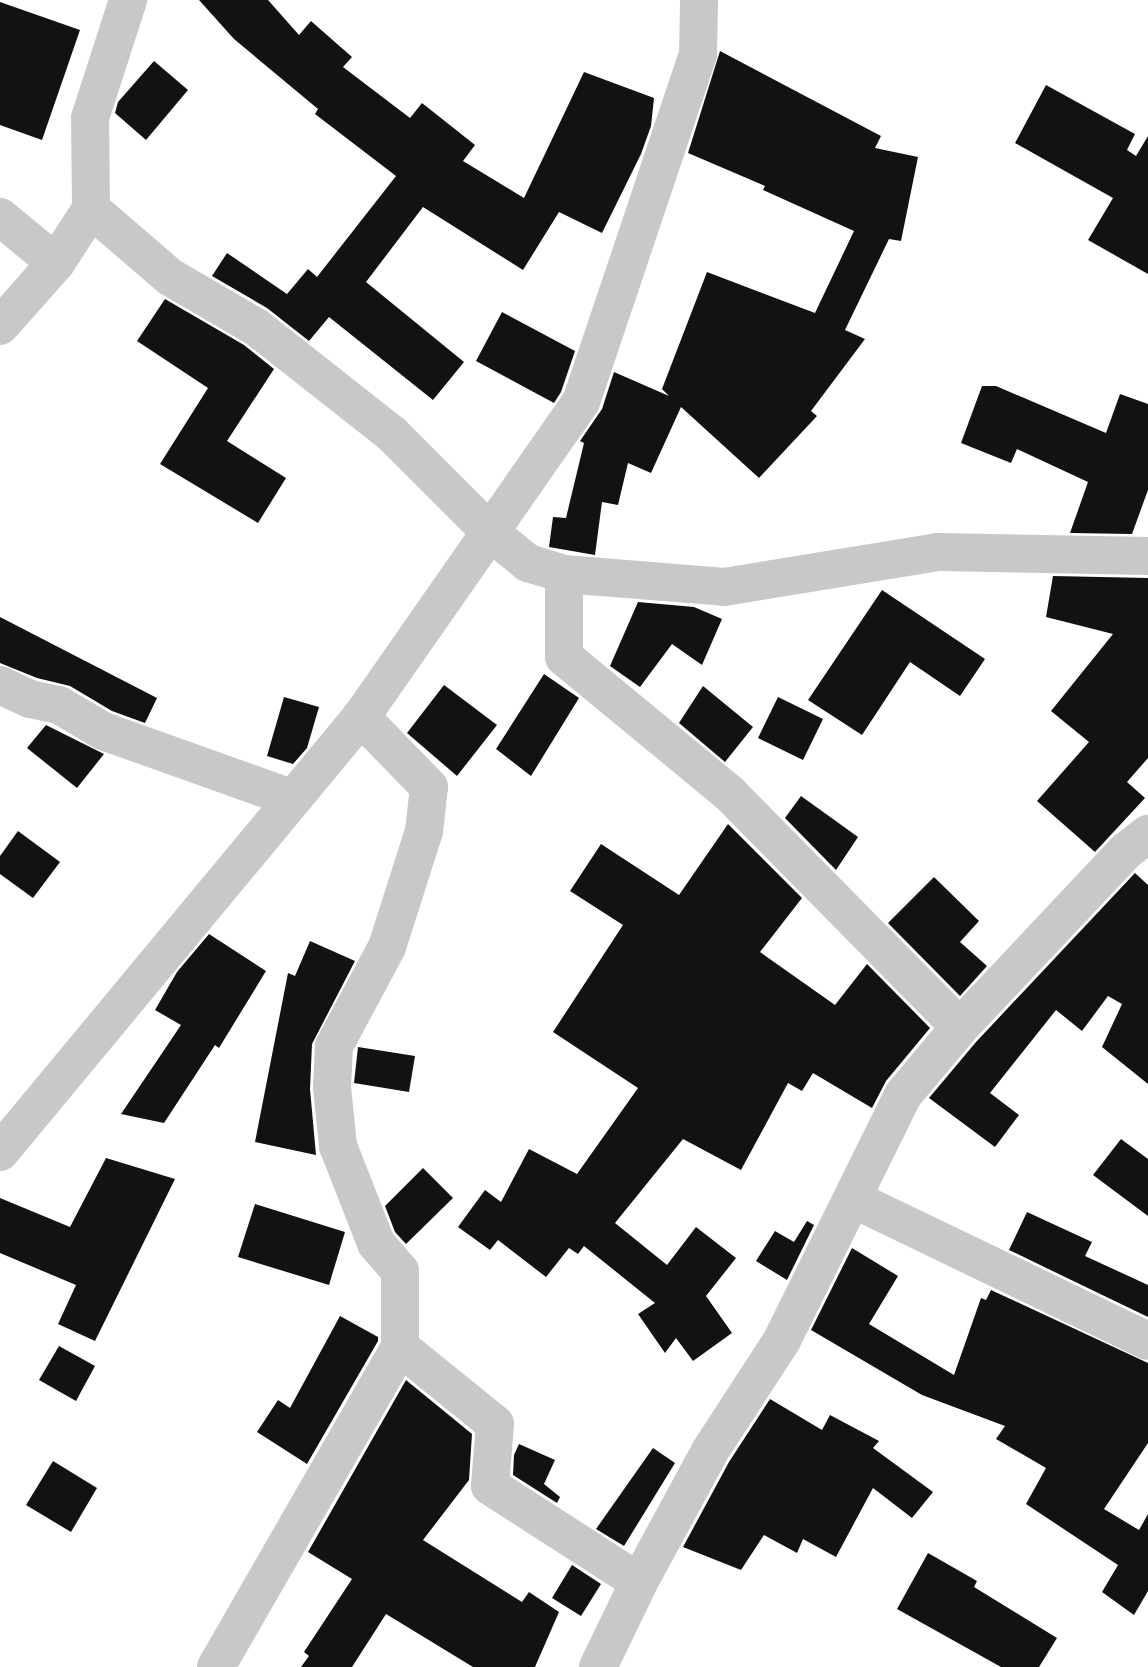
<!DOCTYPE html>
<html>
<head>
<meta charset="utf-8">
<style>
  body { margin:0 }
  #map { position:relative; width:1148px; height:1667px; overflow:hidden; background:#fff; font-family:Commissioner,sans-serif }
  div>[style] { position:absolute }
  .building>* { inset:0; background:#121212 }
  .minor>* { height:38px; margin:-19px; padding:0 19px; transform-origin:19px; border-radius:19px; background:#c8c8c8 }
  span { translate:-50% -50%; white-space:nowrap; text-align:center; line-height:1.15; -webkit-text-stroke:7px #fff; paint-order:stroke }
</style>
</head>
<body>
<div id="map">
  <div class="building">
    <div style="clip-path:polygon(199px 0,268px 0,299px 35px,311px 21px,352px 57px,343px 67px,410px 118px,422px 103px,475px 145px,463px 161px,524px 198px,584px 72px,654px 98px,651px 126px,641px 154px,602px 233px,559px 212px,523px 270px,423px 207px,366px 282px,464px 362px,433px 400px,329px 317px,309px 341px,267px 308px,212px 276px,227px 253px,287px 294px,308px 269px,317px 277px,396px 176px,315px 114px,318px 109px,234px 39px)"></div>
    <div style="clip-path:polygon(0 2px,80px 30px,42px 140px,0 125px)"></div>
    <div style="clip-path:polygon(720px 51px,881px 136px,875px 148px,918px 157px,901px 241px,889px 239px,845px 330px,865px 339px,811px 411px,817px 416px,759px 478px,681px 407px,651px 473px,628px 463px,618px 505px,602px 502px,595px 555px,549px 547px,553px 517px,566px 518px,584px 443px,580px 441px,602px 409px,614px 372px,669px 396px,662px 389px,707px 272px,815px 313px,854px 231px,763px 190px,765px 186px,688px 153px)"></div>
    <div style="clip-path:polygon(154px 61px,188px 90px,146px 140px,115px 113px,118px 102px)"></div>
    <div style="clip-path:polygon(1046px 85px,1135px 134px,1127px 150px,1136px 156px,1148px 136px,1148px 274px,1088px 240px,1113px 198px,1015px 143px)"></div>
    <div style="clip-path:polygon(165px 299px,244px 345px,274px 369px,227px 441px,286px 478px,258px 523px,160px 464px,208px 388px,137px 341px)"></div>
    <div style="clip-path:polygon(502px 312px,575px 351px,561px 392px,554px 403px,476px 361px)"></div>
    <div style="clip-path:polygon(982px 386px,996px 386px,1106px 433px,1120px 394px,1148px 404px,1148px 490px,1132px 534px,1070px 533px,1088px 482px,1017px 449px,1011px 463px,961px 443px)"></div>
    <div style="clip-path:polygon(1053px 576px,1148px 578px,1148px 758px,1127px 782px,1145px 798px,1095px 852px,1037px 801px,1089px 742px,1051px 711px,1113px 634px,1046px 617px)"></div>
    <div style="clip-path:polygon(882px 590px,985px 659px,960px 696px,910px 662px,862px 735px,808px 700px)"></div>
    <div style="clip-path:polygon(638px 602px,694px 607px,722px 619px,702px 665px,672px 644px,640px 687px,610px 666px)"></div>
    <div style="clip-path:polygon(0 617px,157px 698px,145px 723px,112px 711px,70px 686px,37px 678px,0 663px)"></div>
    <div style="clip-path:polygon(544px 674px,579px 698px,531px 776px,496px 749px)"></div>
    <div style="clip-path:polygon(444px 685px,497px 725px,457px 776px,407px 733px)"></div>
    <div style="clip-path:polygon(703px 686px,753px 727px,725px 762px,679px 723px)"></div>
    <div style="clip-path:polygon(284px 697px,319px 707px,307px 748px,293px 764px,267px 756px)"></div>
    <div style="clip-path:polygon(778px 697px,823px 719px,803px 760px,758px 738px)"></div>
    <div style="clip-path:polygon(46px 725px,104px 754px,77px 788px,27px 748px)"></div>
    <div style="clip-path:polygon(801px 796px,858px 837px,836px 870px,785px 818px)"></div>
    <div style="clip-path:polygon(728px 824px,802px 898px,760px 952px,835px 1005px,867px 964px,930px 1028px,886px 1081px,872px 1108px,813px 1073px,802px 1091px,788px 1083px,741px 1170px,683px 1139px,615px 1223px,667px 1265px,696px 1227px,736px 1258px,706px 1296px,732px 1333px,693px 1361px,676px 1338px,665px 1353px,638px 1314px,655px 1303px,584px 1246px,578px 1254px,569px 1248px,546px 1277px,498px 1240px,490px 1250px,458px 1227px,485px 1190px,501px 1202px,529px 1149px,577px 1174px,638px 1088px,553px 1032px,623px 925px,570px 891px,601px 844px,679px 895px)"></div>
    <div style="clip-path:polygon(18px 831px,60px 862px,33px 898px,0 874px,0 856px)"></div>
    <div style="clip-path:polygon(1135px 873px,1148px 885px,1148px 1084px,1102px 1047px,1122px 1004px,1108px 996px,1082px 1031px,1056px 1010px,990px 1093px,1019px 1115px,995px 1147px,929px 1098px,976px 1042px)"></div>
    <div style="clip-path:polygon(934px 877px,979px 921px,960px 942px,987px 966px,960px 996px,888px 923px)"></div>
    <div style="clip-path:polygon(209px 934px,266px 971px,219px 1048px,215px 1045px,164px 1123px,121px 1114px,181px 1025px,155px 1010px,177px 972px)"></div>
    <div style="clip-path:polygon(310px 941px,355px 961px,312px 1044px,310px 1089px,316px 1155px,255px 1142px,288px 973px,295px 976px)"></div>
    <div style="clip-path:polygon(358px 1047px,415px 1056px,409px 1092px,354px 1083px)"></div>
    <div style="clip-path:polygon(1121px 1139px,1148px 1159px,1148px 1216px,1093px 1175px)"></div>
    <div style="clip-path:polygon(106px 1158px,175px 1179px,95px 1341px,58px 1324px,76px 1285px,0 1253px,0 1198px,70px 1227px)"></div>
    <div style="clip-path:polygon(423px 1168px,453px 1198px,406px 1244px,395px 1232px,385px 1206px)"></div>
    <div style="clip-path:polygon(255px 1204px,345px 1232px,329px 1285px,238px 1257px)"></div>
    <div style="clip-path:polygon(1027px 1212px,1092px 1242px,1085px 1256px,1148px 1285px,1148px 1317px,1009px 1250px)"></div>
    <div style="clip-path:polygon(807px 1221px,814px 1225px,787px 1280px,756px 1261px,775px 1231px,794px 1242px)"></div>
    <div style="clip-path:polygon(852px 1248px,898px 1276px,869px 1324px,954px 1375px,981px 1298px,986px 1300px,991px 1290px,1148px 1363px,1148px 1443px,1104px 1509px,1139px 1530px,1148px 1514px,1148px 1591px,1134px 1615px,1102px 1592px,1118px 1565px,1026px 1504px,1046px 1468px,996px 1439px,1005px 1426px,922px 1395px,811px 1330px)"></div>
    <div style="clip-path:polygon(340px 1316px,378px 1337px,378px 1341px,307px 1464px,257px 1432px,278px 1400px,290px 1408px)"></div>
    <div style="clip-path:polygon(59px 1346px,95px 1366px,76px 1401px,39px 1380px)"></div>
    <div style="clip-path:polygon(406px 1380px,472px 1434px,469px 1480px,423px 1540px,522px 1602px,529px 1592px,559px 1612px,535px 1667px,473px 1667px,386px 1614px,352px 1667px,301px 1667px,309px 1656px,304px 1652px,352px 1579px,308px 1552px)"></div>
    <div style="clip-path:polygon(770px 1399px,822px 1430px,830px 1415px,879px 1441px,873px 1448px,933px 1492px,912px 1518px,873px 1488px,836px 1557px,803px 1539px,797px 1553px,764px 1535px,741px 1570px,683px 1547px,729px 1462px)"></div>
    <div style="clip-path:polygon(519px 1444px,555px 1460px,544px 1484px,560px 1497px,557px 1503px,513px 1475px,514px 1455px)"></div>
    <div style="clip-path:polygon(653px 1448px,675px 1463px,624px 1546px,596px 1529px)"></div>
    <div style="clip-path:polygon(53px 1461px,97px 1488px,71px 1532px,26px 1505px)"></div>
    <div style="clip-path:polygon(928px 1553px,977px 1581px,974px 1587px,1057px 1638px,1039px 1667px,1001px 1667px,897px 1609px)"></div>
    <div style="clip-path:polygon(572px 1565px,601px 1584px,581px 1616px,552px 1598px)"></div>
  </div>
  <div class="minor">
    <div style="left:91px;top:209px;width:104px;rotate:40.7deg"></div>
    <div style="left:170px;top:277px;width:99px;rotate:30.2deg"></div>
    <div style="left:256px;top:327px;width:174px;rotate:38.2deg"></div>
    <div style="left:393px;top:435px;width:139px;rotate:45deg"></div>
    <div style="left:491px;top:533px;width:48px;rotate:39deg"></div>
    <div style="left:528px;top:563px;width:38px;rotate:17deg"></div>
    <div style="left:564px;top:574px;width:161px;rotate:4.6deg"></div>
    <div style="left:724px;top:587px;width:217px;rotate:-9.3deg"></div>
    <div style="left:938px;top:552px;width:210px;rotate:1.1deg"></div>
    <div style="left:0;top:217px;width:72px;rotate:39.4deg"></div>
    <div style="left:56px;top:263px;width:64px;rotate:-57.1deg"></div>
    <div style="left:91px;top:209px;width:91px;rotate:-90.6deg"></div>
    <div style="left:90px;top:118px;width:124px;rotate:-72.1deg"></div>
    <div style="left:0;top:326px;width:84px;rotate:-48.4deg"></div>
    <div style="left:564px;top:574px;width:83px;rotate:90deg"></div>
    <div style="left:564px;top:657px;width:215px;rotate:39.5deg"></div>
    <div style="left:730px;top:794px;width:327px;rotate:45.4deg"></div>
    <div style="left:0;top:685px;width:33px;rotate:25deg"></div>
    <div style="left:30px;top:699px;width:30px;rotate:12deg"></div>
    <div style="left:59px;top:705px;width:51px;rotate:30.6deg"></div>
    <div style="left:103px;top:731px;width:200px;rotate:19.6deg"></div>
    <div style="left:0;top:1152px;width:565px;rotate:-50.31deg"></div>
    <div style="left:361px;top:717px;width:384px;rotate:-55.1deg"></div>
    <div style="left:581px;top:402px;width:367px;rotate:-71.4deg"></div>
    <div style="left:698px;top:54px;width:54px;rotate:-88.9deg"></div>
    <div style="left:853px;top:1199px;width:327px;rotate:25.7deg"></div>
    <div style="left:400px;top:1347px;width:122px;rotate:39deg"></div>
    <div style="left:495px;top:1424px;width:62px;rotate:94.6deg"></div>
    <div style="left:490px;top:1486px;width:177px;rotate:32.8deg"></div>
    <div style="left:216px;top:1667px;width:369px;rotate:-60.1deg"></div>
    <div style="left:400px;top:1347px;width:76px;rotate:-90deg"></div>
    <div style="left:400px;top:1271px;width:37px;rotate:-131deg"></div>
    <div style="left:376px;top:1243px;width:104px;rotate:-111.4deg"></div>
    <div style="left:338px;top:1146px;width:59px;rotate:-95.8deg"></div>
    <div style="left:332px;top:1087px;width:41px;rotate:-87.2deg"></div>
    <div style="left:334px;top:1046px;width:112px;rotate:-61.8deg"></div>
    <div style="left:387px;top:947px;width:122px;rotate:-72.3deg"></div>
    <div style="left:424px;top:831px;width:44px;rotate:-83.5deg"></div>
    <div style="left:429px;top:787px;width:98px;rotate:-134.2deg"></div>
    <div style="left:598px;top:1667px;width:94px;rotate:-64.2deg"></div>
    <div style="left:639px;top:1582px;width:149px;rotate:-61.5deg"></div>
    <div style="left:710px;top:1451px;width:132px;rotate:-57deg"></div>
    <div style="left:782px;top:1340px;width:273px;rotate:-63.7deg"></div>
    <div style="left:903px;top:1095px;width:89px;rotate:-50deg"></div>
    <div style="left:960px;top:1027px;width:242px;rotate:-46.7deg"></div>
    <div style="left:1126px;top:851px;width:28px;rotate:-38deg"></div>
  </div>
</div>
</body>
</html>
